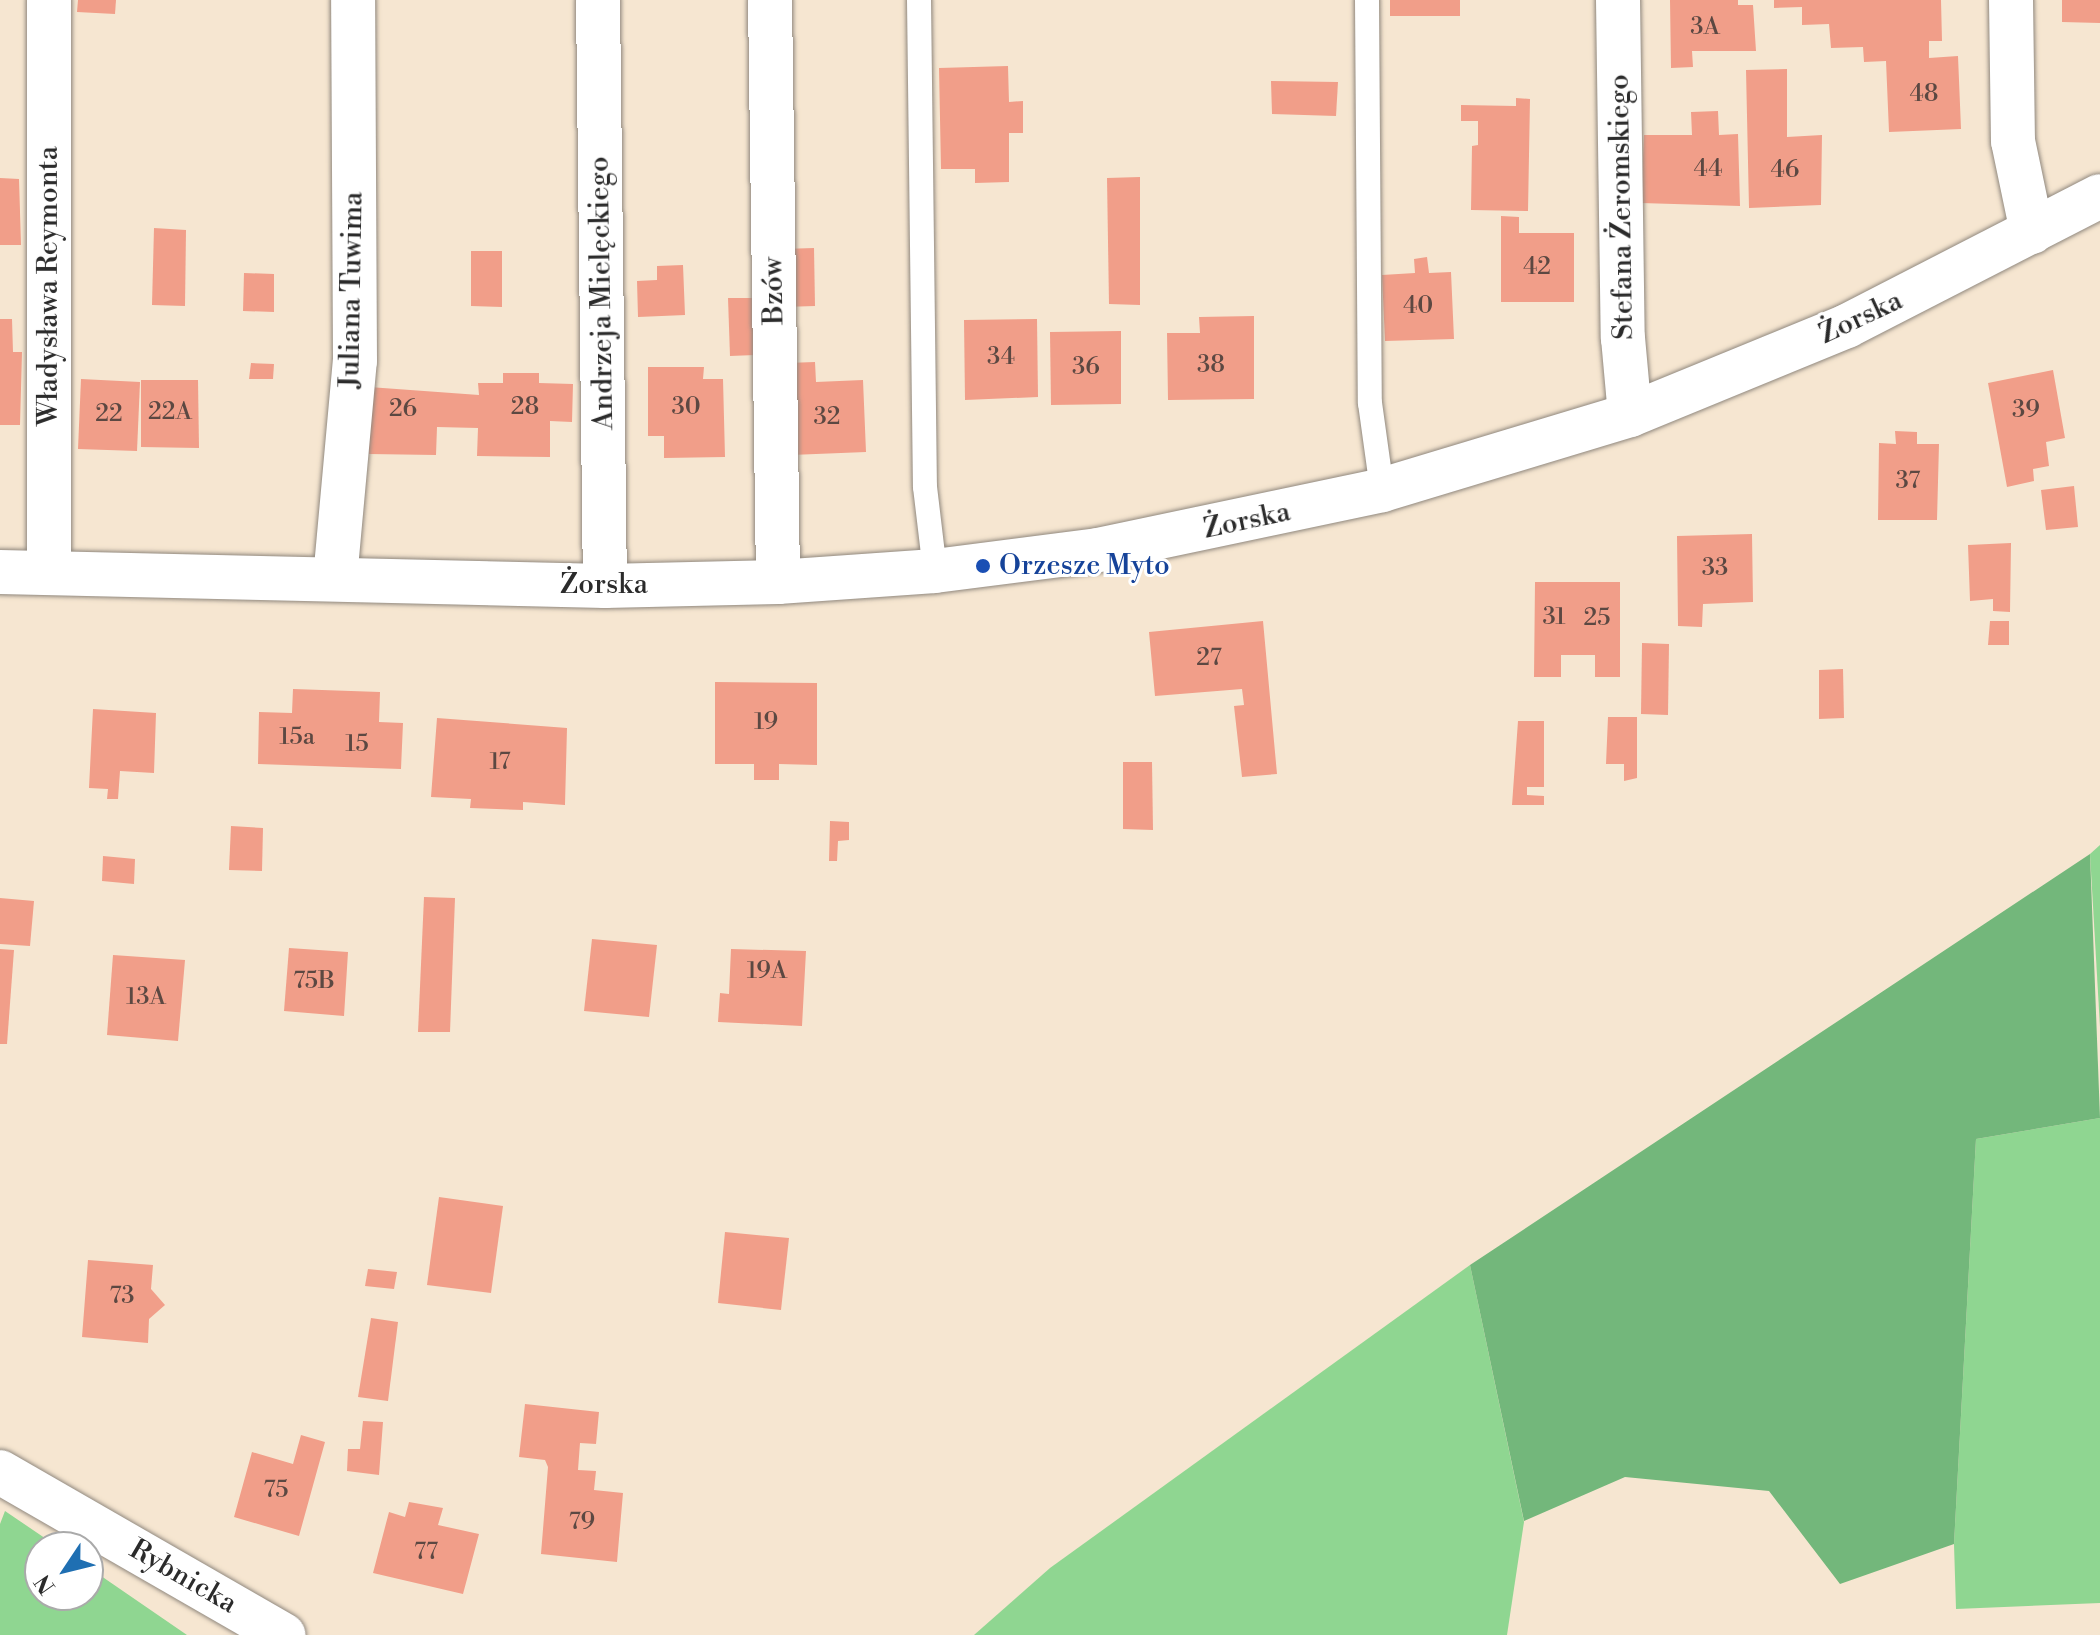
<!DOCTYPE html>
<html>
<head>
<meta charset="utf-8">
<style>
  body { margin:0 }
  #map { position:relative; width:2100px; height:1635px; overflow:hidden; background:#f6e6d1; font-family:"Libre Bodoni",serif }
  div>[style] { position:absolute }
  .green>* { inset:0; background:#8fd691 }
  .forest>* { inset:0; background:#73b77b }
  .building>* { inset:0; background:#f19e89 }
  .roads { filter:drop-shadow(0 0 2px #90887e) drop-shadow(0 0 2px #90887e) }
  .lane>* { height:24px; margin:-12px; padding:0 12px; transform-origin:12px; border-radius:12px; background:#fff }
  .street>* { height:44px; margin:-22px; padding:0 22px; transform-origin:22px; border-radius:22px; background:#fff }
  .secondary>* { height:44px; margin:-22px; padding:0 22px; transform-origin:22px; border-radius:22px; background:#fff }
  .dots>* { width:22px; height:22px; translate:-50% -50%; box-sizing:border-box; border:4px solid #fff; border-radius:50% }
  span { translate:-50% -50%; white-space:nowrap; text-align:center; line-height:1.15; -webkit-text-stroke:6px #fff; paint-order:stroke }
  .number-label { font-size:24px; color:#5c4842 }
  .number-label span { -webkit-text-stroke-width:0 }
  .street-label { font-size:28px; color:#2b2b2b }
  .transit-label { font-size:28px; color:#164399 }
  .left { translate:0 -50%; text-align:left }
  .north { position:absolute; left:24px; top:1531px; width:80px; height:80px; box-sizing:border-box; background:#fff; border:2px solid #aaa; border-radius:50%; rotate:235deg; font-size:22px; font-weight:700; line-height:32px; text-align:center; color:#2b2b2b }
  .north::after { content:''; display:block; margin:auto; width:28px; height:36px; background:#1f6fb2; clip-path:polygon(50% 0,100% 100%,50% 72%,0 100%) }
</style>
</head>
<body>
<div id="map">
  <div class="green">
    <div style="clip-path:polygon(2100px 845px,2100px 1027px,2090px 854px)"></div>
    <div style="clip-path:polygon(2100px 1118px,2100px 1603px,1956px 1609px,1954px 1544px,1976px 1139px)"></div>
    <div style="clip-path:polygon(1470px 1265px,1524px 1522px,1507px 1635px,974px 1635px,1050px 1568px)"></div>
    <div style="clip-path:polygon(5px 1511px,58px 1547px,40px 1547px,40px 1595px,88px 1595px,88px 1567px,187px 1635px,0 1635px,0 1524px)"></div>
  </div>
  <div class="forest">
    <div style="clip-path:polygon(2090px 854px,2100px 1118px,1976px 1139px,1954px 1544px,1840px 1584px,1769px 1491px,1625px 1477px,1524px 1521px,1470px 1265px)"></div>
  </div>
  <div class="building">
    <div style="clip-path:polygon(78px 0,116px 0,115px 14px,77px 12px)"></div>
    <div style="clip-path:polygon(1390px 0,1460px 0,1460px 16px,1390px 16px)"></div>
    <div style="clip-path:polygon(1670px 0,1738px 0,1738px 5px,1753px 5px,1756px 51px,1692px 51px,1693px 67px,1671px 68px)"></div>
    <div style="clip-path:polygon(1774px 0,1941px 0,1942px 41px,1929px 41px,1929px 58px,1958px 56px,1961px 129px,1889px 132px,1886px 61px,1864px 62px,1863px 47px,1831px 48px,1829px 24px,1802px 25px,1802px 7px,1774px 8px)"></div>
    <div style="clip-path:polygon(2062px 0,2100px 0,2100px 23px,2062px 22px)"></div>
    <div style="clip-path:polygon(1008px 66px,1009px 102px,1023px 101px,1023px 133px,1009px 133px,1009px 182px,975px 183px,975px 169px,941px 169px,939px 68px)"></div>
    <div style="clip-path:polygon(1787px 69px,1787px 137px,1822px 135px,1821px 205px,1749px 208px,1746px 70px)"></div>
    <div style="clip-path:polygon(1271px 81px,1338px 82px,1336px 116px,1272px 114px)"></div>
    <div style="clip-path:polygon(1516px 98px,1530px 99px,1528px 211px,1471px 210px,1472px 146px,1478px 145px,1478px 121px,1461px 121px,1461px 105px,1516px 106px)"></div>
    <div style="clip-path:polygon(1718px 111px,1719px 135px,1738px 134px,1740px 206px,1641px 203px,1644px 135px,1692px 135px,1691px 112px)"></div>
    <div style="clip-path:polygon(1140px 177px,1140px 305px,1109px 304px,1107px 178px)"></div>
    <div style="clip-path:polygon(0 178px,19px 179px,21px 245px,0 245px)"></div>
    <div style="clip-path:polygon(1501px 216px,1519px 217px,1519px 233px,1574px 233px,1574px 302px,1501px 302px)"></div>
    <div style="clip-path:polygon(154px 228px,186px 230px,185px 306px,152px 305px)"></div>
    <div style="clip-path:polygon(814px 248px,815px 306px,783px 307px,782px 249px)"></div>
    <div style="clip-path:polygon(471px 251px,502px 251px,502px 307px,471px 306px)"></div>
    <div style="clip-path:polygon(1427px 257px,1429px 273px,1451px 272px,1454px 339px,1385px 341px,1382px 275px,1415px 273px,1414px 259px)"></div>
    <div style="clip-path:polygon(683px 265px,685px 315px,638px 317px,637px 281px,657px 280px,657px 266px)"></div>
    <div style="clip-path:polygon(244px 273px,274px 274px,274px 312px,243px 311px)"></div>
    <div style="clip-path:polygon(728px 298px,754px 298px,755px 355px,730px 356px)"></div>
    <div style="clip-path:polygon(1254px 316px,1254px 399px,1168px 400px,1167px 333px,1200px 333px,1199px 317px)"></div>
    <div style="clip-path:polygon(0 319px,12px 319px,13px 352px,22px 352px,20px 425px,0 425px)"></div>
    <div style="clip-path:polygon(1037px 319px,1038px 397px,965px 400px,964px 320px)"></div>
    <div style="clip-path:polygon(1121px 331px,1121px 404px,1051px 405px,1050px 332px)"></div>
    <div style="clip-path:polygon(815px 362px,816px 382px,863px 380px,866px 452px,791px 455px,787px 363px)"></div>
    <div style="clip-path:polygon(251px 363px,274px 364px,273px 379px,249px 379px)"></div>
    <div style="clip-path:polygon(648px 367px,704px 367px,703px 379px,723px 379px,725px 457px,664px 458px,664px 436px,648px 436px)"></div>
    <div style="clip-path:polygon(2053px 370px,2065px 438px,2046px 442px,2049px 466px,2033px 469px,2034px 481px,2007px 487px,1988px 383px)"></div>
    <div style="clip-path:polygon(503px 373px,539px 373px,539px 383px,573px 384px,572px 422px,550px 421px,550px 457px,477px 456px,478px 428px,437px 427px,436px 455px,369px 454px,369px 387px,479px 395px,478px 383px,503px 383px)"></div>
    <div style="clip-path:polygon(81px 379px,140px 382px,137px 451px,78px 449px)"></div>
    <div style="clip-path:polygon(141px 380px,198px 380px,199px 448px,141px 447px)"></div>
    <div style="clip-path:polygon(1895px 431px,1917px 432px,1917px 444px,1939px 444px,1937px 520px,1878px 520px,1879px 443px,1896px 444px)"></div>
    <div style="clip-path:polygon(2074px 486px,2078px 527px,2046px 530px,2041px 490px)"></div>
    <div style="clip-path:polygon(1752px 534px,1753px 602px,1703px 604px,1702px 627px,1678px 626px,1677px 536px)"></div>
    <div style="clip-path:polygon(2011px 543px,2010px 612px,1993px 611px,1993px 599px,1970px 601px,1968px 545px)"></div>
    <div style="clip-path:polygon(1535px 582px,1620px 582px,1620px 677px,1595px 677px,1595px 655px,1561px 655px,1561px 677px,1534px 677px)"></div>
    <div style="clip-path:polygon(1263px 621px,1277px 774px,1242px 777px,1234px 706px,1244px 705px,1242px 689px,1155px 696px,1149px 632px)"></div>
    <div style="clip-path:polygon(1990px 621px,2009px 621px,2009px 645px,1988px 645px)"></div>
    <div style="clip-path:polygon(1642px 643px,1669px 644px,1668px 715px,1641px 714px)"></div>
    <div style="clip-path:polygon(1843px 669px,1844px 718px,1819px 719px,1819px 670px)"></div>
    <div style="clip-path:polygon(715px 682px,817px 683px,817px 765px,779px 764px,779px 780px,754px 780px,754px 764px,715px 764px)"></div>
    <div style="clip-path:polygon(293px 689px,380px 692px,379px 722px,403px 723px,401px 769px,258px 764px,259px 712px,292px 713px)"></div>
    <div style="clip-path:polygon(93px 709px,156px 713px,154px 773px,120px 771px,118px 799px,107px 799px,108px 789px,89px 788px)"></div>
    <div style="clip-path:polygon(1608px 717px,1637px 717px,1637px 778px,1624px 781px,1624px 764px,1606px 764px)"></div>
    <div style="clip-path:polygon(437px 718px,567px 728px,565px 805px,523px 802px,523px 810px,470px 808px,471px 799px,431px 797px)"></div>
    <div style="clip-path:polygon(1518px 721px,1544px 721px,1544px 787px,1527px 787px,1527px 795px,1544px 796px,1544px 805px,1512px 805px)"></div>
    <div style="clip-path:polygon(1123px 762px,1152px 762px,1153px 830px,1123px 829px)"></div>
    <div style="clip-path:polygon(830px 821px,849px 822px,849px 840px,838px 841px,837px 861px,829px 861px)"></div>
    <div style="clip-path:polygon(231px 826px,263px 828px,262px 871px,229px 870px)"></div>
    <div style="clip-path:polygon(103px 856px,135px 859px,134px 884px,102px 881px)"></div>
    <div style="clip-path:polygon(424px 897px,455px 898px,450px 1032px,418px 1032px)"></div>
    <div style="clip-path:polygon(0 898px,34px 901px,30px 946px,0 944px)"></div>
    <div style="clip-path:polygon(592px 939px,657px 945px,649px 1017px,584px 1011px)"></div>
    <div style="clip-path:polygon(289px 948px,348px 952px,344px 1016px,284px 1011px)"></div>
    <div style="clip-path:polygon(0 949px,14px 950px,7px 1044px,0 1044px)"></div>
    <div style="clip-path:polygon(731px 949px,806px 951px,802px 1026px,718px 1022px,720px 993px,729px 994px)"></div>
    <div style="clip-path:polygon(113px 955px,185px 960px,178px 1041px,107px 1035px)"></div>
    <div style="clip-path:polygon(439px 1197px,503px 1206px,491px 1293px,427px 1285px)"></div>
    <div style="clip-path:polygon(725px 1232px,789px 1238px,781px 1310px,718px 1303px)"></div>
    <div style="clip-path:polygon(88px 1260px,153px 1265px,151px 1289px,165px 1305px,149px 1319px,148px 1343px,82px 1337px)"></div>
    <div style="clip-path:polygon(368px 1269px,397px 1272px,394px 1289px,365px 1286px)"></div>
    <div style="clip-path:polygon(371px 1318px,398px 1322px,388px 1401px,358px 1397px)"></div>
    <div style="clip-path:polygon(525px 1404px,599px 1412px,596px 1444px,580px 1443px,578px 1470px,596px 1471px,594px 1490px,623px 1493px,617px 1562px,541px 1554px,548px 1467px,545px 1460px,519px 1457px)"></div>
    <div style="clip-path:polygon(363px 1421px,383px 1422px,379px 1475px,347px 1471px,348px 1449px,360px 1449px)"></div>
    <div style="clip-path:polygon(301px 1435px,325px 1442px,299px 1536px,234px 1517px,252px 1452px,293px 1464px)"></div>
    <div style="clip-path:polygon(409px 1502px,443px 1508px,438px 1525px,479px 1534px,463px 1594px,373px 1573px,389px 1512px,405px 1517px)"></div>
  </div>
  <div class="roads">
    <div class="lane">
      <div style="left:919px;top:0;width:487px;rotate:89.3deg"></div>
      <div style="left:925px;top:487px;width:85px;rotate:83.2deg"></div>
      <div style="left:1367px;top:0;width:403px;rotate:89.6deg"></div>
      <div style="left:1370px;top:403px;width:88px;rotate:82.1deg"></div>
    </div>
    <div class="street">
      <div style="left:49px;top:0;width:573px;rotate:90deg"></div>
      <div style="left:598px;top:0;width:586px;rotate:89.32deg"></div>
      <div style="left:770px;top:0;width:582px;rotate:89.21deg"></div>
      <div style="left:1618px;top:0;width:338px;rotate:89.2deg"></div>
      <div style="left:1623px;top:338px;width:77px;rotate:84.8deg"></div>
      <div style="left:2011px;top:0;width:141px;rotate:89.2deg"></div>
      <div style="left:2013px;top:141px;width:93px;rotate:78.2deg"></div>
      <div style="left:335px;top:579px;width:219px;rotate:-84.8deg"></div>
      <div style="left:355px;top:361px;width:361px;rotate:-90.3deg"></div>
    </div>
    <div class="secondary">
      <div style="left:0;top:572px;width:605px;rotate:1.33deg"></div>
      <div style="left:605px;top:586px;width:173px;rotate:-1.3deg"></div>
      <div style="left:778px;top:582px;width:157px;rotate:-4deg"></div>
      <div style="left:935px;top:571px;width:164px;rotate:-7.3deg"></div>
      <div style="left:1098px;top:550px;width:290px;rotate:-11.9deg"></div>
      <div style="left:1382px;top:490px;width:259px;rotate:-16.8deg"></div>
      <div style="left:1630px;top:415px;width:235px;rotate:-22.3deg"></div>
      <div style="left:1847px;top:326px;width:284px;rotate:-27.2deg"></div>
      <div style="left:0;top:1472px;width:327px;rotate:29.9deg"></div>
    </div>
  </div>
  <div class="dots">
    <div style="left:983px;top:566px;background:#1a4fb4"></div>
  </div>
  <div class="number-label">
    <span style="left:1705px;top:28px">3A</span>
    <span style="left:1924px;top:95px">48</span>
    <span style="left:1708px;top:170px">44</span>
    <span style="left:1785px;top:171px">46</span>
    <span style="left:1537px;top:268px">42</span>
    <span style="left:1418px;top:307px">40</span>
    <span style="left:1001px;top:358px">34</span>
    <span style="left:1211px;top:366px">38</span>
    <span style="left:1086px;top:368px">36</span>
    <span style="left:525px;top:408px">28</span>
    <span style="left:686px;top:408px">30</span>
    <span style="left:403px;top:410px">26</span>
    <span style="left:2026px;top:411px">39</span>
    <span style="left:170px;top:413px">22A</span>
    <span style="left:109px;top:415px">22</span>
    <span style="left:827px;top:418px">32</span>
    <span style="left:1908px;top:482px">37</span>
    <span style="left:1715px;top:569px">33</span>
    <span style="left:1554px;top:618px">31</span>
    <span style="left:1597px;top:619px">25</span>
    <span style="left:1209px;top:659px">27</span>
    <span style="left:766px;top:723px">19</span>
    <span style="left:297px;top:738px">15a</span>
    <span style="left:357px;top:745px">15</span>
    <span style="left:500px;top:763px">17</span>
    <span style="left:767px;top:972px">19A</span>
    <span style="left:314px;top:982px">75B</span>
    <span style="left:146px;top:998px">13A</span>
    <span style="left:122px;top:1297px">73</span>
    <span style="left:276px;top:1491px">75</span>
    <span style="left:582px;top:1523px">79</span>
    <span style="left:426px;top:1553px">77</span>
  </div>
  <div class="street-label">
    <span style="left:1622px;top:207px;rotate:-91deg">Stefana Żeromskiego</span>
    <span style="left:49px;top:286px;rotate:-90deg">Władysława Reymonta</span>
    <span style="left:352px;top:290px;rotate:-89deg">Juliana Tuwima</span>
    <span style="left:774px;top:291px;rotate:-91deg">Bzów</span>
    <span style="left:602px;top:293px;rotate:-91deg">Andrzeja Mielęckiego</span>
    <span style="left:1861px;top:318px;rotate:-25deg">Żorska</span>
    <span style="left:1247px;top:521px;rotate:-12deg">Żorska</span>
    <span style="left:604px;top:585px">Żorska</span>
    <span style="left:183px;top:1577px;rotate:30deg">Rybnicka</span>
  </div>
  <div class="transit-label">
    <span class="left" style="left:999px;top:566px">Orzesze Myto</span>
  </div>
  <div class="north">N</div>
</div>
</body>
</html>
